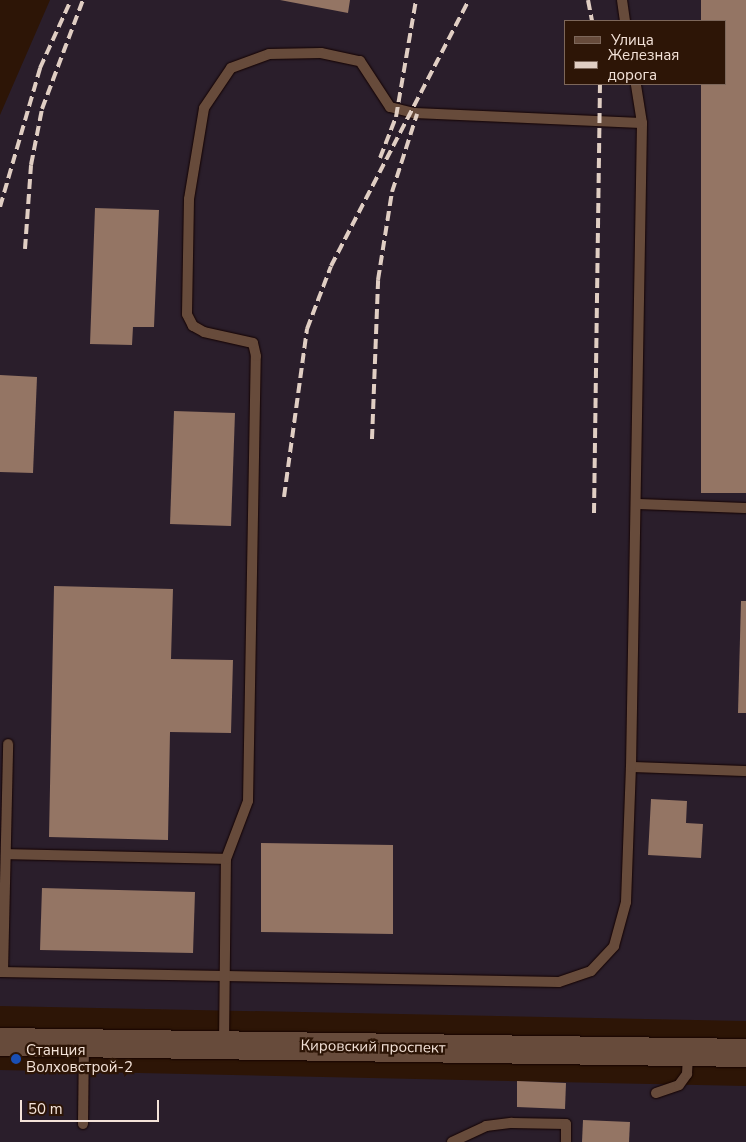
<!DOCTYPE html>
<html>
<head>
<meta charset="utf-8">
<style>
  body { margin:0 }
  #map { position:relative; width:746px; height:1142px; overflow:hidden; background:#2d1506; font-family:"Nunito Sans",sans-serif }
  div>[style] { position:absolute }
  .industrial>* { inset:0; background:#2a1e2b }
  .building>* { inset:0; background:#947564 }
  .roads { filter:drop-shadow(0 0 1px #140200) drop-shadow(0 0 1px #140200) }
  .service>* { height:10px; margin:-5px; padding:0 5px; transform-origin:5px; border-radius:5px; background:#674b3b }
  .secondary>* { height:28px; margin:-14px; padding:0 14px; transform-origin:14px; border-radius:14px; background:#674b3b }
  .rail>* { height:4px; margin-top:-2px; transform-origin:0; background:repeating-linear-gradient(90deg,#e0cec3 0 10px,transparent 0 15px) }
  .dots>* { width:14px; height:14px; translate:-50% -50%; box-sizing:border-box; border:2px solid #2d1506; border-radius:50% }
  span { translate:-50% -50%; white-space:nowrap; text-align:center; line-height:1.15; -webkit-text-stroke:4.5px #2d1506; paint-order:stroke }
  .street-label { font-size:15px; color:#f4e3d9 }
  .poi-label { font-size:15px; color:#f4e3d9 }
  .left { translate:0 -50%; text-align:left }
  .legend { position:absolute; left:564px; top:20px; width:162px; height:65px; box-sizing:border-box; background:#2d1506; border:1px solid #7d675a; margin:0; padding:6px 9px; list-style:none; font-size:15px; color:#f4e3d9 }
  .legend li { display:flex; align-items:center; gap:10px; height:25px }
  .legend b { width:25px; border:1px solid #7d675a }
  .scale { position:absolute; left:20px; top:1100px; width:139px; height:22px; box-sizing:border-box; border:2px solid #f4e3d9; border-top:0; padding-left:6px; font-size:15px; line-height:18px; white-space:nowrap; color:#f4e3d9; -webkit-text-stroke:4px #2d1506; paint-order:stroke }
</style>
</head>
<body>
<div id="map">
  <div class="industrial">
    <div style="clip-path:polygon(evenodd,50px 0,746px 0,746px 1021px,0 1006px,0 115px,50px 0,565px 21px,725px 21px,725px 84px,565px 84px,565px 21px)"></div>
    <div style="clip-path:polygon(0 1070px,746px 1086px,746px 1142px,0 1142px)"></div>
  </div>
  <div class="building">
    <div style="clip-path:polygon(280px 0,350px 0,348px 13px)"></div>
    <div style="clip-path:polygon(701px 0,746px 0,746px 493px,701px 493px,701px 84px,725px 84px,725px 21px,701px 21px)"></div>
    <div style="clip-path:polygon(95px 208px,159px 210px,154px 327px,133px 327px,132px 345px,90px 344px)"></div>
    <div style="clip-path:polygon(0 375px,37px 377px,33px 473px,0 472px)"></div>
    <div style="clip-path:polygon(174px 411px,235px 413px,231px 526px,170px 524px)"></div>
    <div style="clip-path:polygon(54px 586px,173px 589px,171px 659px,233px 660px,231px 733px,170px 732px,168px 840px,49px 837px)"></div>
    <div style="clip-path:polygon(741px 601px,746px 601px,746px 713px,738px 713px)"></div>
    <div style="clip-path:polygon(651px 799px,687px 801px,686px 823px,703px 824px,701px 858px,648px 855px)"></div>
    <div style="clip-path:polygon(261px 843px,393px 845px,393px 934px,261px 932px)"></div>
    <div style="clip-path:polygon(42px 888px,195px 892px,193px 953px,40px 950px)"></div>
    <div style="clip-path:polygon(517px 1081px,566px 1083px,565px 1109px,517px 1107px)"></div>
    <div style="clip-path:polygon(583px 1120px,630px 1122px,629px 1142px,582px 1142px)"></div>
  </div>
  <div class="roads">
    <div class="service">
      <div style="left:622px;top:0;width:21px;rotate:82deg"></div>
      <div style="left:637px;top:504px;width:109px;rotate:2.1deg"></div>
      <div style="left:631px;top:767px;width:115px;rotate:2deg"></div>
      <div style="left:6px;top:854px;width:220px;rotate:1.3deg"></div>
      <div style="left:0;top:972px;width:559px;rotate:1.02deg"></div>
      <div style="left:559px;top:982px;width:34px;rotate:-19deg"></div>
      <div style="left:591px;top:971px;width:34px;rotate:-47deg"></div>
      <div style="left:614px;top:946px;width:46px;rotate:-74.7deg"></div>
      <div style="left:626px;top:902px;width:135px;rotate:-87.9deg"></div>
      <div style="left:631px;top:767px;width:644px;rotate:-89.02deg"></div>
      <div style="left:642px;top:123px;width:39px;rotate:-99deg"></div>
      <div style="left:3px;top:972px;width:228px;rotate:-88.7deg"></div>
      <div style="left:224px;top:1045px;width:186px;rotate:-89.4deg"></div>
      <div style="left:226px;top:859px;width:62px;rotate:-69.2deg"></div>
      <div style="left:248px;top:801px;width:445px;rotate:-89deg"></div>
      <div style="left:256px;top:356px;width:13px;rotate:-103deg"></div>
      <div style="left:253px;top:343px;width:50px;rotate:-167.3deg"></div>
      <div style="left:204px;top:332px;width:13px;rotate:-151deg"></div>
      <div style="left:193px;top:326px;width:13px;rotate:-117deg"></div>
      <div style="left:187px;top:314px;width:115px;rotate:-89deg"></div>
      <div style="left:189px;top:199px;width:92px;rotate:-80.6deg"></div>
      <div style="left:204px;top:108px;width:48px;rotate:-56deg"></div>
      <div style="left:231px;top:68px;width:40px;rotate:-20.2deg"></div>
      <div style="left:269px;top:54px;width:52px;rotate:-1.1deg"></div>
      <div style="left:321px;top:53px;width:40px;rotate:12deg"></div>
      <div style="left:360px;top:61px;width:55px;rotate:56.9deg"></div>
      <div style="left:390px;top:107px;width:25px;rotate:14deg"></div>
      <div style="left:414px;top:113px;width:228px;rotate:2.5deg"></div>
      <div style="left:656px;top:1093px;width:24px;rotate:-19deg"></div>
      <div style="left:679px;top:1085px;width:14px;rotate:-54deg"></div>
      <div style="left:687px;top:1074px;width:21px;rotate:-87deg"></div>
      <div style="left:83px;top:1124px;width:80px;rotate:-89.3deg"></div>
      <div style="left:452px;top:1142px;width:38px;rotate:-25deg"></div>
      <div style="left:486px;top:1126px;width:26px;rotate:-7deg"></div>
      <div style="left:512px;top:1123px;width:54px;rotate:1.1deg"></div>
      <div style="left:566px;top:1124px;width:18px;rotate:90deg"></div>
    </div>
    <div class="secondary">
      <div style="left:0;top:1042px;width:746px;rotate:0.84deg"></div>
    </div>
  </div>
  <div class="rail">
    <div style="left:588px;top:0;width:21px;rotate:79deg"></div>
    <div style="left:380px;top:158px;width:44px;rotate:-68.7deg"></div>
    <div style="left:396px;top:117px;width:119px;rotate:-80.3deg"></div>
    <div style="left:0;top:207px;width:145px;rotate:-73.9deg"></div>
    <div style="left:40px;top:68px;width:75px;rotate:-65.5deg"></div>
    <div style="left:25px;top:249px;width:84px;rotate:-85.9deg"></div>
    <div style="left:31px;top:165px;width:57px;rotate:-78.9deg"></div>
    <div style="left:42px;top:109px;width:116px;rotate:-69.4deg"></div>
    <div style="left:372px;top:439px;width:159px;rotate:-87.8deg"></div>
    <div style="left:378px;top:280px;width:89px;rotate:-81deg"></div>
    <div style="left:392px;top:192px;width:82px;rotate:-72.2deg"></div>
    <div style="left:284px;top:497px;width:170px;rotate:-82.2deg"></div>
    <div style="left:307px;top:329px;width:67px;rotate:-69.1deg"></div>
    <div style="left:331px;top:266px;width:300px;rotate:-62.6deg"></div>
    <div style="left:594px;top:513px;width:429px;rotate:-89.2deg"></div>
  </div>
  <div class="dots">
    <div style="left:16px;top:1059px;background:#1a4fb4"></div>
  </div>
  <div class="street-label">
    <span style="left:373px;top:1047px;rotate:1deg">Кировский проспект</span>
  </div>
  <div class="poi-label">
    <span class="left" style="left:26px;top:1059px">Станция<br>Волховстрой-2</span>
  </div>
  <ul class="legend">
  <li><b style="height:6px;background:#674b3b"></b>Улица</li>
  <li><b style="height:6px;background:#e0cec3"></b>Железная дорога</li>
  </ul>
  <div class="scale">50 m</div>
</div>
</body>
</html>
